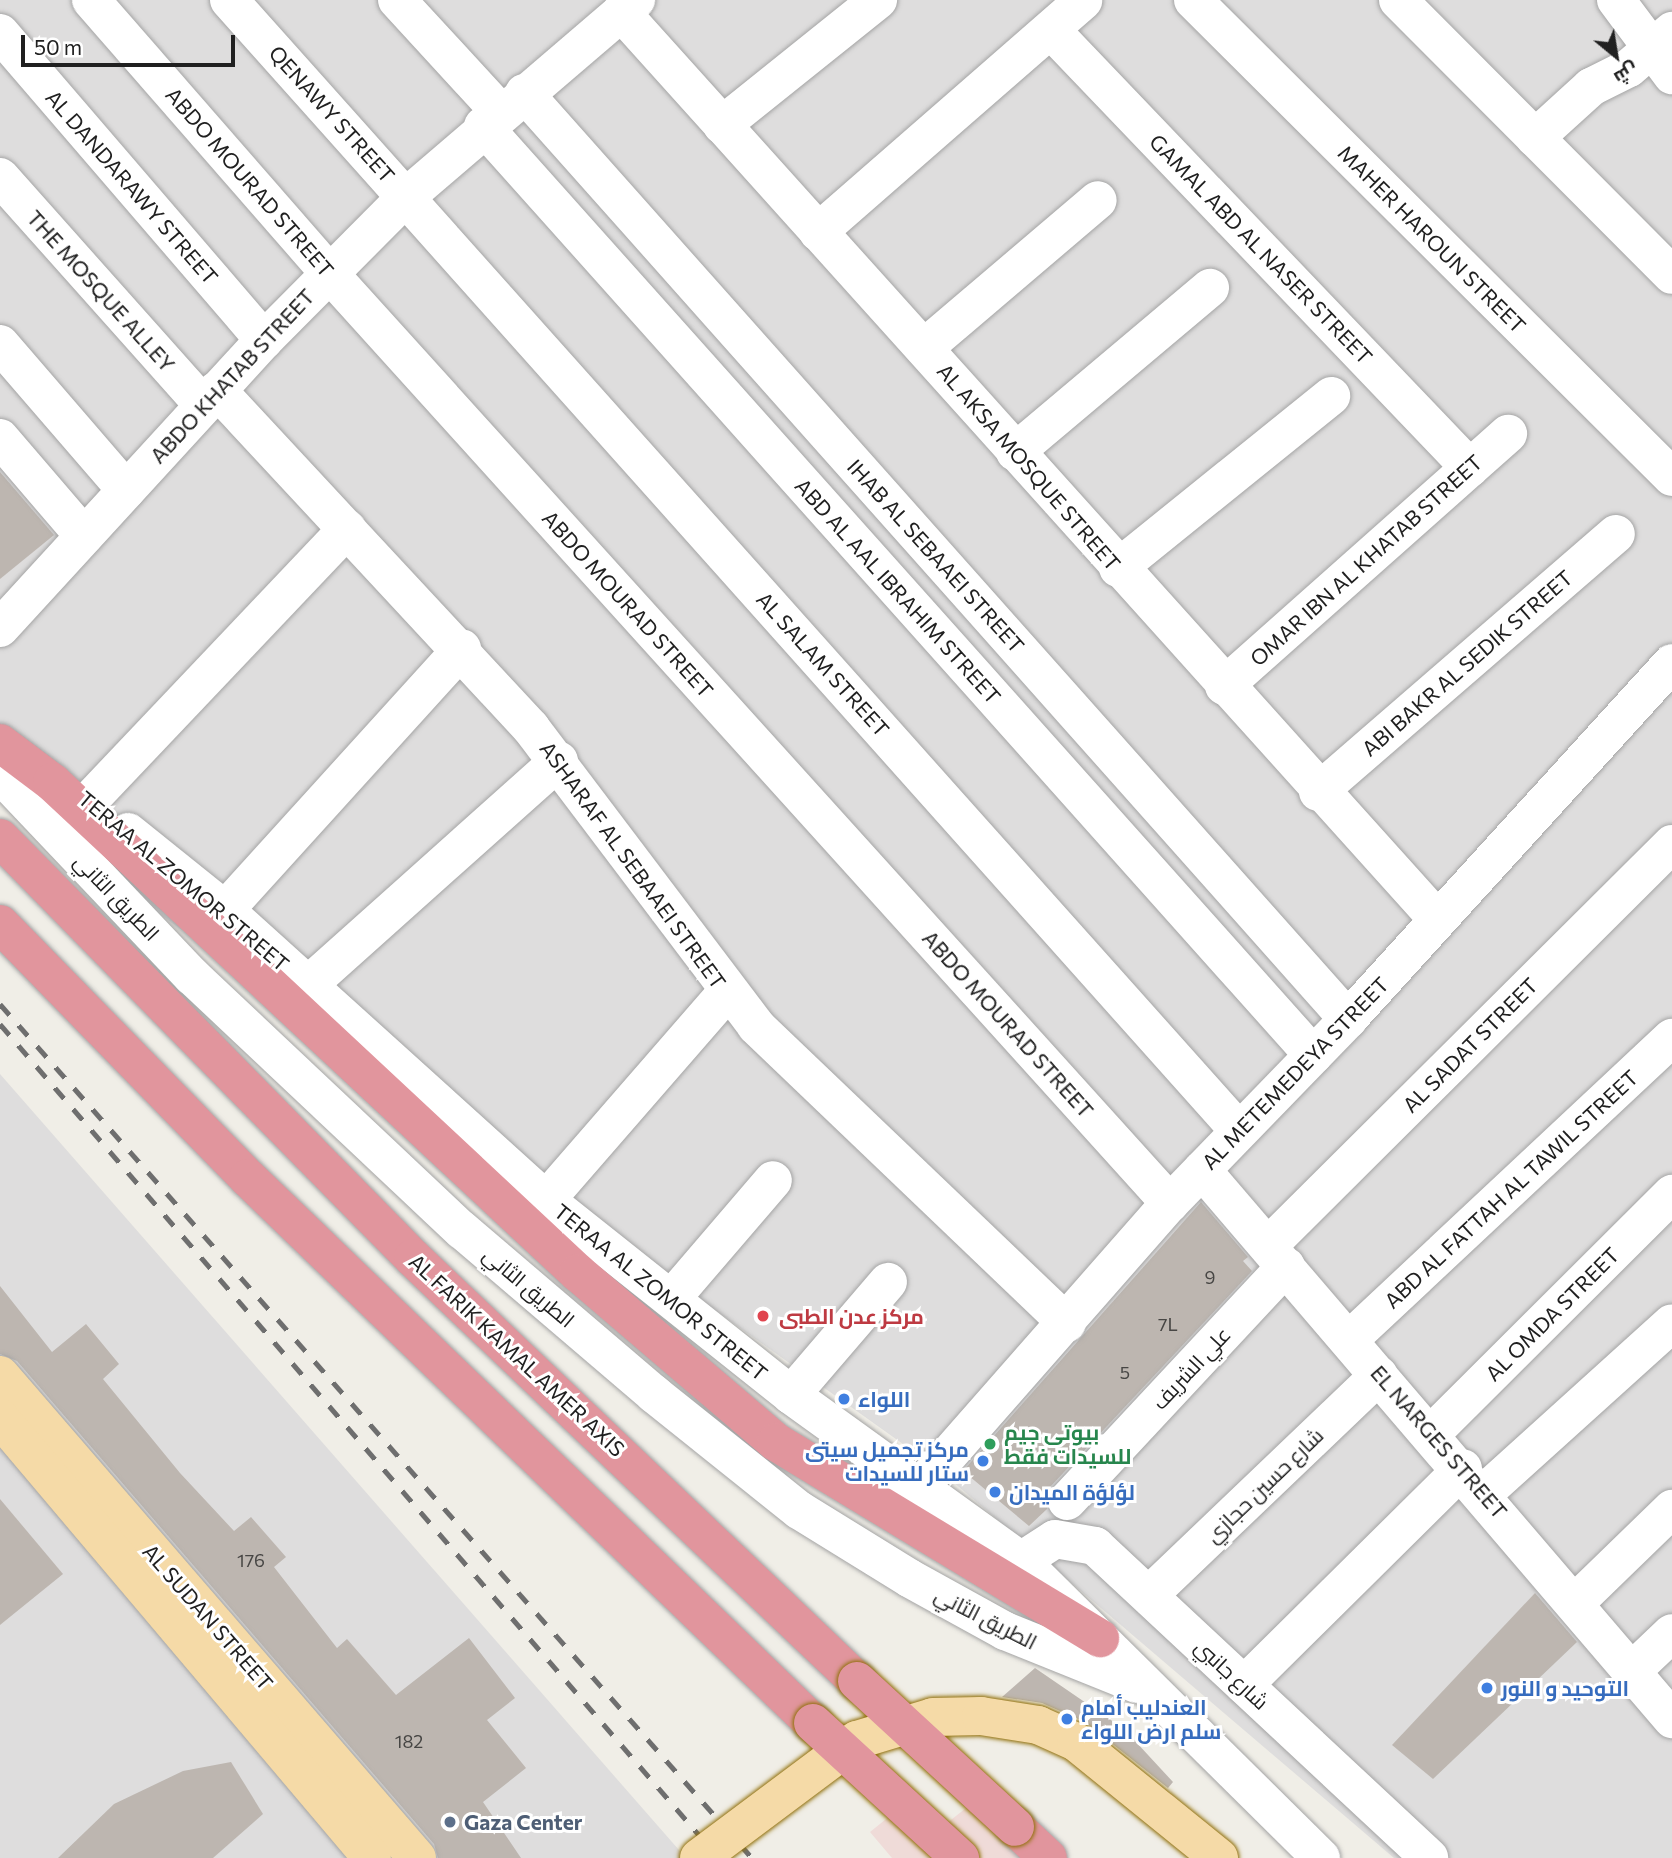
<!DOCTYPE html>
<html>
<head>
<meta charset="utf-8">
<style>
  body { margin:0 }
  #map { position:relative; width:1672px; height:1858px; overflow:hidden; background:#f0eee7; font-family:Commissioner,Cairo,sans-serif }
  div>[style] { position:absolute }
  .residential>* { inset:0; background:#dedddd }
  .commercial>* { inset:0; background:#efdbd8 }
  .building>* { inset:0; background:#bdb6b0 }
  .roads { filter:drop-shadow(0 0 2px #a4a4a4) drop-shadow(0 0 2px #a4a4a4) }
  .minor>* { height:38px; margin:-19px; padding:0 19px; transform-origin:19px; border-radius:19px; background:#fff }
  .major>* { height:38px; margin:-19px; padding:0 19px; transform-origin:19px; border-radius:19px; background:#f5daa7 }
  .highway>* { height:38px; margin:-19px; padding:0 19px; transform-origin:19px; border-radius:19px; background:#e1959d }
  .rail>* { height:5px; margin-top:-2.5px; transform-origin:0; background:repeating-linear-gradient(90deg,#6e6e6e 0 14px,transparent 0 28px) }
  .bridges { filter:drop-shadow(0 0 2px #91700b) drop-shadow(0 0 2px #91700b) }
  .major-bridge>* { height:38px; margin:-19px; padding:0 19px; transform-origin:19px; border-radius:19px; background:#f5daa7 }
  .highway-bridge>* { height:38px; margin:-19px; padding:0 19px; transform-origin:19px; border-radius:19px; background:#e1959d }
  .dots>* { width:19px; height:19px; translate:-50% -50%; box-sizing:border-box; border:4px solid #fff; border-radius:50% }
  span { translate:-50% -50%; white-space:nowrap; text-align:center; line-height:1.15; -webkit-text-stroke:6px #fff; paint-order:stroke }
  .number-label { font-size:18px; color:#474644 }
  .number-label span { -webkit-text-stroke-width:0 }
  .street-label { font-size:21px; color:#202020 }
  .health-label { font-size:21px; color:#be3a42; font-weight:700 }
  .left { translate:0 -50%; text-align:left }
  .shop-label { font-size:21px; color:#366cbe; font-weight:700 }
  .right { translate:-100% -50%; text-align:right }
  .leisure-label { font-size:21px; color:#27864d; font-weight:700 }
  .service-label { font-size:21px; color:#4e5e75; font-weight:700 }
  .north { position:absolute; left:1581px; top:21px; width:70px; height:70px; -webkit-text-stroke:5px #fff; paint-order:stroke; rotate:150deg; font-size:19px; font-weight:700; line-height:28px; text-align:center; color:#202020 }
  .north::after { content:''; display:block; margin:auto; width:24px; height:32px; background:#202020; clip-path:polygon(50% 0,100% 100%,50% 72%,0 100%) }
  .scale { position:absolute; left:21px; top:35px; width:214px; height:32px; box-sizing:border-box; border:4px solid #202020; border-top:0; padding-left:9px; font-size:21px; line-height:24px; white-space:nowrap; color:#202020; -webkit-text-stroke:5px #fff; paint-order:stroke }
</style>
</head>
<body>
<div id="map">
  <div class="residential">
    <div style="clip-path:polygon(0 0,1672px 0,1672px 1858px,1394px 1858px,938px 1469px,25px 818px,0 794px)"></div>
    <div style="clip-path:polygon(0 1074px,686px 1858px,0 1858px)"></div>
  </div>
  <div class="commercial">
    <div style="clip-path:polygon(993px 1787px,1069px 1858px,892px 1858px,870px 1832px,896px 1811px,938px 1830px)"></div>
  </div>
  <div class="building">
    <div style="clip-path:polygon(0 472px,54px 535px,0 579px)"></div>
    <div style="clip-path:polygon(1201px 1202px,1248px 1257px,1243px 1261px,1252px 1271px,1051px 1486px,1047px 1509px,1029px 1526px,963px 1471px)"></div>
    <div style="clip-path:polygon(0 1286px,52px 1352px,86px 1324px,119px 1364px,103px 1379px,180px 1473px,234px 1531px,251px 1517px,286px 1557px,274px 1567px,337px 1648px,347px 1639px,396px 1695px,469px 1638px,515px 1698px,487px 1720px,526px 1768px,483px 1802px,521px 1858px,438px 1858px,434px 1844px,17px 1361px,0 1354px)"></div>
    <div style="clip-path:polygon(0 1499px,63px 1574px,0 1625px)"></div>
    <div style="clip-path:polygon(1535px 1593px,1577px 1642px,1433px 1779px,1392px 1745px)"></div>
    <div style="clip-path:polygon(1035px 1668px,1124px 1729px,1173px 1782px,1168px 1788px,1085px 1722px,1042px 1703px,1002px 1697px)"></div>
    <div style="clip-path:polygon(231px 1762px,263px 1814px,213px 1858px,58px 1858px,114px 1804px,183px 1771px)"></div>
  </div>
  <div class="roads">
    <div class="minor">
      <div style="left:91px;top:0;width:362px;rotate:48.9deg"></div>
      <div style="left:329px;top:273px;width:1254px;rotate:47.88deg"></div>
      <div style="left:229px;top:0;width:1516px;rotate:48.23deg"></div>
      <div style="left:397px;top:0;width:152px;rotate:47.4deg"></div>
      <div style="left:1193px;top:0;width:676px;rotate:44.88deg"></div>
      <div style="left:1398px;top:0;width:388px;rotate:45.1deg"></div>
      <div style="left:1616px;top:0;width:94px;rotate:53.3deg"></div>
      <div style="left:621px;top:12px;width:1221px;rotate:48.02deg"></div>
      <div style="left:1051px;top:30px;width:606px;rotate:46.27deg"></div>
      <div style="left:0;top:33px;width:405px;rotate:49.3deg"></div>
      <div style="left:524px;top:93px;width:1240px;rotate:48.34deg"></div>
      <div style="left:722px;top:125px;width:200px;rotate:-38.7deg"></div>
      <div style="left:483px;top:126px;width:1246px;rotate:48.22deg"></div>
      <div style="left:1535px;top:138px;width:76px;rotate:-42.3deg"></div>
      <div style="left:1591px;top:87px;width:42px;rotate:-26.6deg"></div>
      <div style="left:1629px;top:68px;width:57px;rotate:-40.7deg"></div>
      <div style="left:0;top:177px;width:305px;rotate:48.3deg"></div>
      <div style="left:818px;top:232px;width:352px;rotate:-41.1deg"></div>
      <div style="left:0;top:344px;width:193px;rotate:49.2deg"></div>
      <div style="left:924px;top:348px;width:228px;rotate:-40.4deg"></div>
      <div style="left:217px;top:390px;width:461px;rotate:47.1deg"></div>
      <div style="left:531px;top:728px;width:373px;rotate:52.9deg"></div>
      <div style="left:756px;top:1026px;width:430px;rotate:43.7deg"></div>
      <div style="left:0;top:438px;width:129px;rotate:49.4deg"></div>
      <div style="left:1015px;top:452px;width:255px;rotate:-40.1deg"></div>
      <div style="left:1118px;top:568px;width:274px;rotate:-38.9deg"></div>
      <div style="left:0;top:628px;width:391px;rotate:-47.5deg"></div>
      <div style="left:264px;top:340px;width:202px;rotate:-45.2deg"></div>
      <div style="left:406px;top:197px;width:303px;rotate:-40.6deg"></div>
      <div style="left:1224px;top:686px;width:380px;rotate:-41.6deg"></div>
      <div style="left:0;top:774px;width:279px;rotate:46.5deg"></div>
      <div style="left:192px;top:976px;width:371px;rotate:43.3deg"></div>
      <div style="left:462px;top:1230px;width:253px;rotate:40.5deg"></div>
      <div style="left:654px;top:1394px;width:186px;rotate:38.7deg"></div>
      <div style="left:799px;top:1510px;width:129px;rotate:31.7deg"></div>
      <div style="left:909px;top:1578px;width:110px;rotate:28.9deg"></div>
      <div style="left:1005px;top:1631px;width:142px;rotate:21.9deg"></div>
      <div style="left:1318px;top:792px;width:394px;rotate:-40.9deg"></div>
      <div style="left:89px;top:801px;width:375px;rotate:-46.5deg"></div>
      <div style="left:128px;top:832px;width:124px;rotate:38.8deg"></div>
      <div style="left:225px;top:910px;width:433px;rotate:42.1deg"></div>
      <div style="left:546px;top:1200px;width:313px;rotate:38.5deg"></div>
      <div style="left:791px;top:1395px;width:284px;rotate:35.8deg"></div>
      <div style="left:1021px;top:1561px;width:422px;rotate:44.7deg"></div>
      <div style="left:225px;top:910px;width:353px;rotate:-47.8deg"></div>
      <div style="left:307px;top:986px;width:338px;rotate:-41.8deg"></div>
      <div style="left:1202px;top:1170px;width:723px;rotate:49.43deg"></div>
      <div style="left:546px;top:1200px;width:274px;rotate:-49deg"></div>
      <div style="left:1268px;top:1246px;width:570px;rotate:-44.86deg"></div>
      <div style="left:672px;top:1298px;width:155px;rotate:-49.4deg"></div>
      <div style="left:1350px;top:1339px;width:441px;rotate:-43.1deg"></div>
      <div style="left:791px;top:1395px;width:149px;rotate:-49.4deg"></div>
      <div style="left:1432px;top:1433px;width:339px;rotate:-44.9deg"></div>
      <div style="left:921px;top:1486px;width:377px;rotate:-48.7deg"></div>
      <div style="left:1170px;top:1203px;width:256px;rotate:-45.9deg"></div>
      <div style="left:1348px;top:1019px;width:481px;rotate:-47.7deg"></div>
      <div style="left:1484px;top:1493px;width:253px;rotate:-42.1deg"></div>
      <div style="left:1067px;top:1501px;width:321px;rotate:-47deg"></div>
      <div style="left:1021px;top:1561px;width:40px;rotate:-32.9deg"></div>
      <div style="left:1055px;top:1539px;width:41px;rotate:9.9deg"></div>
      <div style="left:1095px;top:1546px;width:457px;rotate:43deg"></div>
      <div style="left:1149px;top:1595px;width:318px;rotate:-43.7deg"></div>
      <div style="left:1576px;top:1602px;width:134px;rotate:-44.1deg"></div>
      <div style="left:1632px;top:1671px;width:55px;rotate:-43.5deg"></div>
      <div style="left:1244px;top:1685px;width:308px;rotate:-44.7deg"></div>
    </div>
    <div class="major">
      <div style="left:0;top:1375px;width:638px;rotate:49.19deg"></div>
      <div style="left:0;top:1418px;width:576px;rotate:49.79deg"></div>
    </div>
    <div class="highway">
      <div style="left:0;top:743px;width:65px;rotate:36.9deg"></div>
      <div style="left:52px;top:782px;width:720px;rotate:43.03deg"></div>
      <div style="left:578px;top:1273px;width:260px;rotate:40.5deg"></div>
      <div style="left:776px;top:1442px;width:379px;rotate:31.2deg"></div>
      <div style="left:0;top:838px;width:589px;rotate:45.48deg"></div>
      <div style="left:413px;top:1258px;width:613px;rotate:43.61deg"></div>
      <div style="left:0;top:924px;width:355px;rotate:45.7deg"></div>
      <div style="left:248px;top:1178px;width:785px;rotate:43.97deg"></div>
      <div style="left:1015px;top:1827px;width:45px;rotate:43.2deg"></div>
    </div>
  </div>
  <div class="rail">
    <div style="left:0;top:1004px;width:1138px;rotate:48.63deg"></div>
    <div style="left:0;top:1024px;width:1101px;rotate:49.24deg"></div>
  </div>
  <div class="bridges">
    <div class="major-bridge">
      <div style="left:699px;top:1858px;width:197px;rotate:-36.8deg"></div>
      <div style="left:857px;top:1740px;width:79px;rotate:-16.8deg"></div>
      <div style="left:933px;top:1717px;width:48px;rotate:-1.2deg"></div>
      <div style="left:981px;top:1716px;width:58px;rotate:9deg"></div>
      <div style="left:1038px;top:1725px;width:42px;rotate:24.1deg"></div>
      <div style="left:1076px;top:1742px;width:184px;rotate:39deg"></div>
    </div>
    <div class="highway-bridge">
      <div style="left:857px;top:1681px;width:215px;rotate:42.7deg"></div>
      <div style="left:813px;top:1723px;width:200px;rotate:42.6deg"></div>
    </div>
  </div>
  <div class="dots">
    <div style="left:763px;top:1316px;background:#e0444e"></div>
    <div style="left:844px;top:1399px;background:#3f7fe0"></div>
    <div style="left:990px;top:1444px;background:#2e9e5b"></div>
    <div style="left:983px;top:1461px;background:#3f7fe0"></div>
    <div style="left:995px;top:1492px;background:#3f7fe0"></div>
    <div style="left:1487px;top:1688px;background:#3f7fe0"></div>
    <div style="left:1067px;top:1719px;background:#3f7fe0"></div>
    <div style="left:450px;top:1822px;background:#5c6f8a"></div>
  </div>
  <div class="number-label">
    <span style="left:1210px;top:1277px">9</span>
    <span style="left:1168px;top:1324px">7L</span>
    <span style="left:1125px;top:1372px">5</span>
    <span style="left:251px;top:1560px">176</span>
    <span style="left:409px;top:1741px">182</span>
  </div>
  <div class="street-label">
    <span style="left:332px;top:114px;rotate:48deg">QENAWY STREET</span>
    <span style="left:250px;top:182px;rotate:49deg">ABDO MOURAD STREET</span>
    <span style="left:132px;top:187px;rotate:49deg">AL DANDARAWY STREET</span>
    <span style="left:1432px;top:239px;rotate:45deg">MAHER HAROUN STREET</span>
    <span style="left:1261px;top:249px;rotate:46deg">GAMAL ABD AL NASER STREET</span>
    <span style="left:101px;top:291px;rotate:48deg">THE MOSQUE ALLEY</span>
    <span style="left:232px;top:376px;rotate:-47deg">ABDO KHATAB STREET</span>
    <span style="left:1029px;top:467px;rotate:49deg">AL AKSA MOSQUE STREET</span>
    <span style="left:936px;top:556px;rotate:48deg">IHAB AL SEBAAEI STREET</span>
    <span style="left:1366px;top:560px;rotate:-42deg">OMAR IBN AL KHATAB STREET</span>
    <span style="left:898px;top:591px;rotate:48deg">ABD AL AAL IBRAHIM STREET</span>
    <span style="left:628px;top:604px;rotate:48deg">ABDO MOURAD STREET</span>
    <span style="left:1467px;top:663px;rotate:-41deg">ABI BAKR AL SEDIK STREET</span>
    <span style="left:823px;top:664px;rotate:48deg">AL SALAM STREET</span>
    <span style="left:633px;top:865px;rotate:54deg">ASHARAF AL SEBAAEI STREET</span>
    <span style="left:184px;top:881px;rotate:40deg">TERAA AL ZOMOR STREET</span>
    <span style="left:117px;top:897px;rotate:46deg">الطريق الثاني</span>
    <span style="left:1008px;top:1024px;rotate:48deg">ABDO MOURAD STREET</span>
    <span style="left:1470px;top:1045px;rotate:-45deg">AL SADAT STREET</span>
    <span style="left:1295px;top:1073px;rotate:-46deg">AL METEMEDEYA STREET</span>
    <span style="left:1511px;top:1189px;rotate:-43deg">ABD AL FATTAH AL TAWIL STREET</span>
    <span style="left:529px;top:1287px;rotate:40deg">الطريق الثاني</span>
    <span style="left:661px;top:1292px;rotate:39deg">TERAA AL ZOMOR STREET</span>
    <span style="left:1552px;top:1314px;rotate:-45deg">AL OMDA STREET</span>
    <span style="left:517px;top:1355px;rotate:43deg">AL FARIK KAMAL AMER AXIS</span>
    <span style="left:1191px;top:1368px;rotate:-47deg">علي الشريف</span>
    <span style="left:1439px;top:1442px;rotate:49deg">EL NARGES STREET</span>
    <span style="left:1264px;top:1485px;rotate:-44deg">شارع حسين حجازي</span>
    <span style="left:208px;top:1617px;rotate:49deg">AL SUDAN STREET</span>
    <span style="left:986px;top:1618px;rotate:27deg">الطريق الثاني</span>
    <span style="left:1232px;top:1674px;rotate:43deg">شارع جانبي</span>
  </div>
  <div class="health-label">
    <span class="left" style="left:779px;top:1316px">مركز عدن الطبى</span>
  </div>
  <div class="shop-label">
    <span class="left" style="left:858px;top:1399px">اللواء</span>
    <span class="right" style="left:969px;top:1461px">مركز تجميل سيتى<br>ستار للسيدات</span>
    <span class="left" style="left:1009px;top:1492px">لؤلؤة الميدان</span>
    <span class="left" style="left:1501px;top:1688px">التوحيد و النور</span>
    <span class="left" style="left:1081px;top:1719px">العندليب أمام<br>سلم ارض اللواء</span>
  </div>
  <div class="leisure-label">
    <span class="left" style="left:1004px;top:1444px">بيوتى جيم<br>للسيدات فقط</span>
  </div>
  <div class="service-label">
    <span class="left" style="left:464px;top:1822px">Gaza Center</span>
  </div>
  <div class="north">ش</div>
  <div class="scale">50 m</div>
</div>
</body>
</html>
